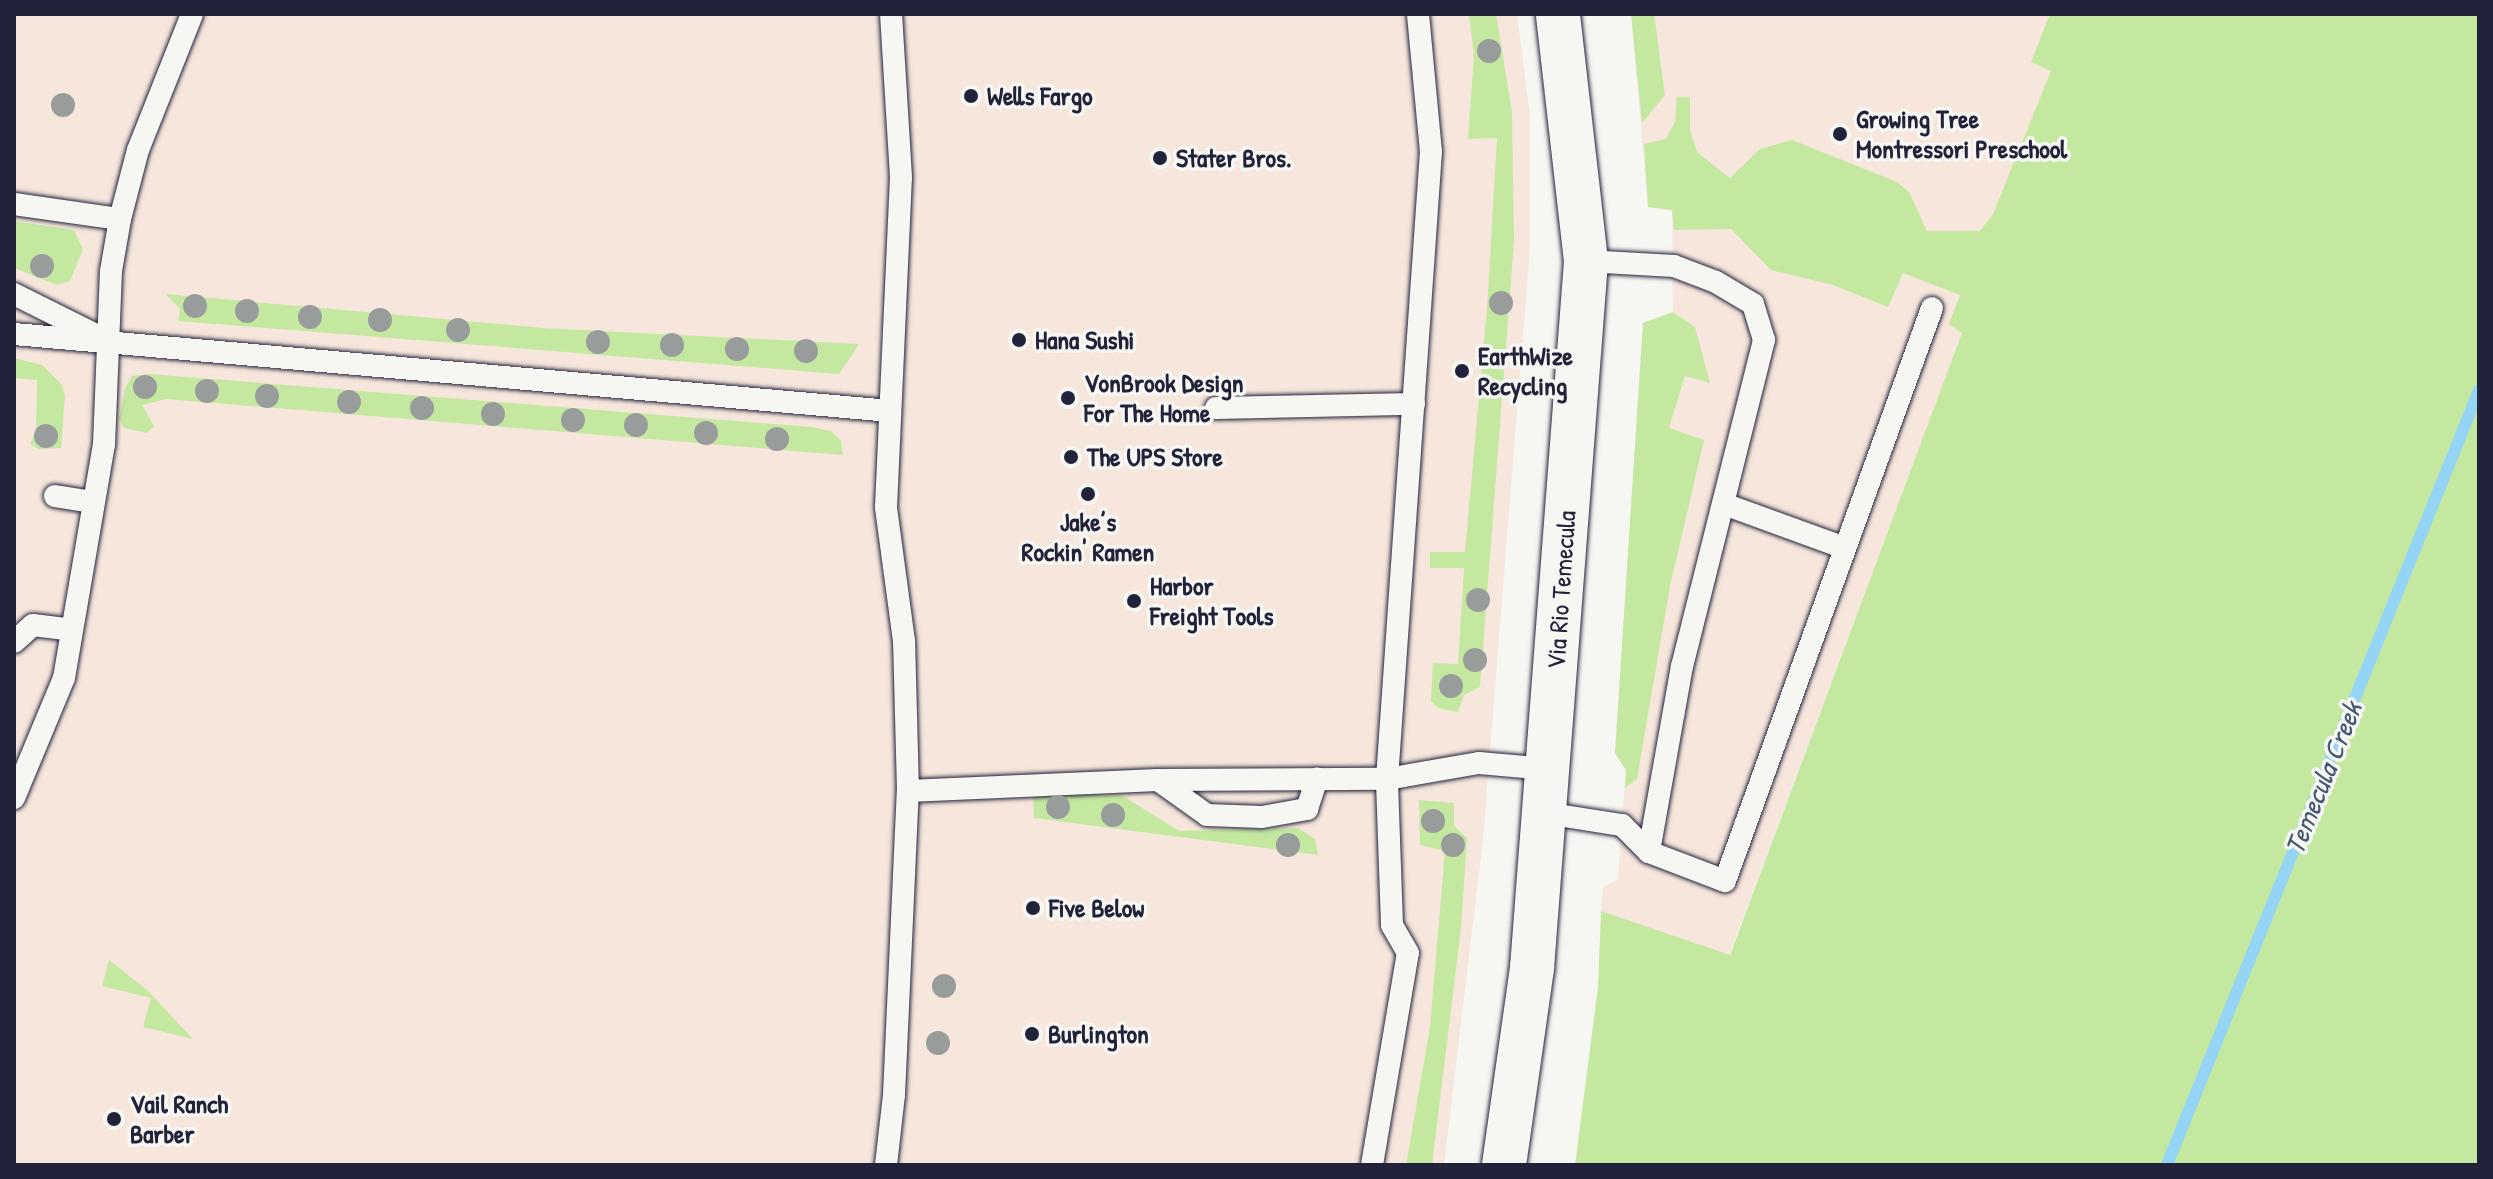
<!DOCTYPE html>
<html>
<head>
<meta charset="utf-8">
<style>
  body { margin:0 }
  #map { position:relative; width:2493px; height:1179px; overflow:hidden; background:#f6f6f2; font-family:"Patrick Hand",sans-serif }
  div>[style] { position:absolute }
  .built>* { inset:0; background:#f6e6dc }
  .green>* { inset:0; background:#c5e8a1 }
  .stream>* { height:12px; margin:-6px; padding:0 6px; transform-origin:6px; border-radius:6px; background:#94d4f5 }
  .roads { filter:drop-shadow(0 0 2px #22223b) drop-shadow(0 0 2px #22223b) }
  .service>* { height:22px; margin:-11px; padding:0 11px; transform-origin:11px; border-radius:11px; background:#f6f6f2 }
  .tertiary>* { height:44px; margin:-22px; padding:0 22px; transform-origin:22px; border-radius:22px; background:#f6f6f2 }
  .trees>* { width:24px; height:24px; margin:-12px; border-radius:50%; background:#989d9b }
  .dots>* { width:22px; height:22px; translate:-50% -50%; box-sizing:border-box; border:4px solid #f6f6f2; border-radius:50% }
  span { translate:-50% -50%; white-space:nowrap; text-align:center; line-height:1.15; -webkit-text-stroke:7px #f6f6f2; paint-order:stroke }
  .poi-label { font-size:26px; color:#22223b; font-weight:700 }
  .left { translate:0 -50%; text-align:left }
  .street-label { font-size:26px; color:#22223b }
  .water-label { font-size:28px; color:#445773; font-style:italic }
  .frame { position:absolute; inset:0; border:16px solid #22223b; pointer-events:none }
</style>
</head>
<body>
<div id="map">
  <div class="built">
    <div style="clip-path:polygon(14px 14px,1517px 14px,1530px 116px,1530px 247px,1483px 839px,1444px 1165px,14px 1165px)"></div>
    <div style="clip-path:polygon(1631px 14px,2083px 14px,1729px 955px,1601px 911px,1603px 887px,1618px 879px,1626px 770px,1615px 753px,1643px 323px,1673px 312px,1672px 211px,1648px 207px)"></div>
  </div>
  <div class="green">
    <div style="clip-path:polygon(1469px 14px,1496px 14px,1512px 112px,1514px 241px,1480px 687px,1464px 695px,1458px 712px,1438px 708px,1431px 701px,1433px 663px,1458px 664px,1464px 568px,1430px 568px,1430px 552px,1465px 552px,1487px 309px,1497px 138px,1468px 139px,1474px 56px)"></div>
    <div style="clip-path:polygon(1631px 14px,1654px 14px,1665px 95px,1642px 123px)"></div>
    <div style="clip-path:polygon(2050px 14px,2479px 14px,2479px 1165px,1575px 1165px,1598px 987px,1601px 911px,1730px 955px,1962px 333px,1949px 324px,1960px 295px,1903px 273px,1888px 307px,1833px 285px,1771px 270px,1731px 229px,1674px 230px,1672px 210px,1648px 207px,1644px 144px,1666px 139px,1675px 122px,1677px 97px,1690px 97px,1690px 130px,1697px 152px,1730px 178px,1760px 149px,1792px 140px,1897px 182px,1909px 192px,1927px 231px,1980px 231px,1993px 214px,2051px 71px,2031px 62px)"></div>
    <div style="clip-path:polygon(14px 221px,74px 230px,83px 249px,70px 281px,57px 285px,14px 268px)"></div>
    <div style="clip-path:polygon(166px 294px,543px 328px,859px 344px,839px 374px,178px 321px,180px 309px)"></div>
    <div style="clip-path:polygon(1673px 312px,1695px 327px,1710px 383px,1685px 376px,1669px 428px,1704px 440px,1670px 586px,1637px 779px,1625px 788px,1626px 770px,1615px 753px,1643px 323px)"></div>
    <div style="clip-path:polygon(14px 358px,42px 365px,61px 384px,65px 395px,61px 448px,38px 449px,30px 444px,36px 430px,37px 380px,14px 378px)"></div>
    <div style="clip-path:polygon(148px 374px,812px 427px,831px 431px,841px 441px,843px 455px,166px 399px,142px 405px,154px 426px,147px 433px,124px 428px,119px 419px,125px 388px,132px 376px)"></div>
    <div style="clip-path:polygon(1033px 792px,1123px 796px,1179px 831px,1298px 828px,1315px 839px,1318px 855px,1034px 818px)"></div>
    <div style="clip-path:polygon(1419px 800px,1454px 803px,1454px 826px,1467px 838px,1461px 928px,1432px 1165px,1406px 1165px,1430px 1027px,1445px 851px,1420px 845px)"></div>
    <div style="clip-path:polygon(109px 960px,147px 990px,193px 1039px,143px 1027px,151px 998px,102px 986px)"></div>
  </div>
  <div class="stream">
    <div style="left:2167px;top:1165px;width:835px;rotate:-68.07deg"></div>
  </div>
  <div class="roads">
    <div class="service">
      <div style="left:14px;top:204px;width:107px;rotate:8.1deg"></div>
      <div style="left:1586px;top:261px;width:88px;rotate:3.3deg"></div>
      <div style="left:1674px;top:266px;width:45px;rotate:20.9deg"></div>
      <div style="left:1716px;top:282px;width:43px;rotate:30.7deg"></div>
      <div style="left:1753px;top:304px;width:38px;rotate:73deg"></div>
      <div style="left:1764px;top:340px;width:336px;rotate:104.1deg"></div>
      <div style="left:1682px;top:666px;width:189px;rotate:100.1deg"></div>
      <div style="left:14px;top:294px;width:98px;rotate:26.6deg"></div>
      <div style="left:14px;top:334px;width:879px;rotate:5.02deg"></div>
      <div style="left:1216px;top:408px;width:198px;rotate:-1.2deg"></div>
      <div style="left:55px;top:496px;width:39px;rotate:9deg"></div>
      <div style="left:1724px;top:504px;width:126px;rotate:20deg"></div>
      <div style="left:14px;top:642px;width:25px;rotate:-42deg"></div>
      <div style="left:33px;top:625px;width:39px;rotate:7deg"></div>
      <div style="left:1158px;top:780px;width:60px;rotate:35.5deg"></div>
      <div style="left:1207px;top:815px;width:55px;rotate:2.1deg"></div>
      <div style="left:1262px;top:817px;width:46px;rotate:-10.1deg"></div>
      <div style="left:1307px;top:809px;width:32px;rotate:-72deg"></div>
      <div style="left:908px;top:791px;width:250px;rotate:-2.5deg"></div>
      <div style="left:1158px;top:780px;width:229px;rotate:-0.3deg"></div>
      <div style="left:1387px;top:779px;width:93px;rotate:-9.9deg"></div>
      <div style="left:1479px;top:763px;width:69px;rotate:5deg"></div>
      <div style="left:14px;top:798px;width:130px;rotate:-67.4deg"></div>
      <div style="left:64px;top:678px;width:236px;rotate:-80.3deg"></div>
      <div style="left:104px;top:445px;width:174px;rotate:-87.7deg"></div>
      <div style="left:111px;top:271px;width:53px;rotate:-80.2deg"></div>
      <div style="left:120px;top:219px;width:71px;rotate:-75.4deg"></div>
      <div style="left:138px;top:150px;width:146px;rotate:-68.3deg"></div>
      <div style="left:1545px;top:813px;width:78px;rotate:8.9deg"></div>
      <div style="left:1622px;top:825px;width:38px;rotate:45deg"></div>
      <div style="left:1649px;top:852px;width:81px;rotate:20.9deg"></div>
      <div style="left:1725px;top:881px;width:609px;rotate:-70.14deg"></div>
      <div style="left:886px;top:1165px;width:70px;rotate:-83.5deg"></div>
      <div style="left:894px;top:1095px;width:304px;rotate:-87.4deg"></div>
      <div style="left:908px;top:791px;width:150px;rotate:-91.5deg"></div>
      <div style="left:904px;top:641px;width:135px;rotate:-97.7deg"></div>
      <div style="left:886px;top:507px;width:330px;rotate:-87.4deg"></div>
      <div style="left:901px;top:177px;width:163px;rotate:-93.5deg"></div>
      <div style="left:1372px;top:1165px;width:215px;rotate:-80.4deg"></div>
      <div style="left:1408px;top:953px;width:32px;rotate:-120deg"></div>
      <div style="left:1392px;top:925px;width:146px;rotate:-92deg"></div>
      <div style="left:1387px;top:779px;width:629px;rotate:-85.99deg"></div>
      <div style="left:1431px;top:152px;width:139px;rotate:-95.4deg"></div>
    </div>
    <div class="tertiary">
      <div style="left:1504px;top:1165px;width:199px;rotate:-81.9deg"></div>
      <div style="left:1532px;top:968px;width:709px;rotate:-85.63deg"></div>
      <div style="left:1586px;top:261px;width:249px;rotate:-96.5deg"></div>
    </div>
  </div>
  <div class="trees">
    <div style="left:1489px;top:51px"></div>
    <div style="left:63px;top:105px"></div>
    <div style="left:42px;top:266px"></div>
    <div style="left:1501px;top:303px"></div>
    <div style="left:195px;top:306px"></div>
    <div style="left:247px;top:311px"></div>
    <div style="left:310px;top:317px"></div>
    <div style="left:380px;top:320px"></div>
    <div style="left:458px;top:330px"></div>
    <div style="left:598px;top:342px"></div>
    <div style="left:672px;top:345px"></div>
    <div style="left:737px;top:349px"></div>
    <div style="left:806px;top:351px"></div>
    <div style="left:145px;top:387px"></div>
    <div style="left:207px;top:391px"></div>
    <div style="left:267px;top:396px"></div>
    <div style="left:349px;top:402px"></div>
    <div style="left:422px;top:408px"></div>
    <div style="left:493px;top:414px"></div>
    <div style="left:573px;top:420px"></div>
    <div style="left:636px;top:425px"></div>
    <div style="left:706px;top:433px"></div>
    <div style="left:46px;top:436px"></div>
    <div style="left:777px;top:439px"></div>
    <div style="left:1478px;top:600px"></div>
    <div style="left:1475px;top:660px"></div>
    <div style="left:1451px;top:686px"></div>
    <div style="left:1058px;top:807px"></div>
    <div style="left:1113px;top:815px"></div>
    <div style="left:1433px;top:821px"></div>
    <div style="left:1288px;top:845px"></div>
    <div style="left:1453px;top:845px"></div>
    <div style="left:944px;top:986px"></div>
    <div style="left:938px;top:1043px"></div>
  </div>
  <div class="dots">
    <div style="left:971px;top:96px;background:#22223b"></div>
    <div style="left:1840px;top:134px;background:#22223b"></div>
    <div style="left:1160px;top:158px;background:#22223b"></div>
    <div style="left:1019px;top:340px;background:#22223b"></div>
    <div style="left:1462px;top:371px;background:#22223b"></div>
    <div style="left:1068px;top:398px;background:#22223b"></div>
    <div style="left:1071px;top:457px;background:#22223b"></div>
    <div style="left:1088px;top:494px;background:#22223b"></div>
    <div style="left:1134px;top:601px;background:#22223b"></div>
    <div style="left:1033px;top:908px;background:#22223b"></div>
    <div style="left:1032px;top:1034px;background:#22223b"></div>
    <div style="left:114px;top:1119px;background:#22223b"></div>
  </div>
  <div class="poi-label">
    <span class="left" style="left:987px;top:96px">Wells Fargo</span>
    <span class="left" style="left:1856px;top:134px">Growing Tree<br>Montressori Preschool</span>
    <span class="left" style="left:1176px;top:158px">Stater Bros.</span>
    <span class="left" style="left:1035px;top:340px">Hana Sushi</span>
    <span class="left" style="left:1478px;top:371px">EarthWize<br>Recycling</span>
    <span class="left" style="left:1084px;top:398px">VonBrook Design<br>For The Home</span>
    <span class="left" style="left:1087px;top:457px">The UPS Store</span>
    <span style="left:1088px;top:537px">Jake’s<br>Rockin' Ramen</span>
    <span class="left" style="left:1150px;top:601px">Harbor<br>Freight Tools</span>
    <span class="left" style="left:1049px;top:908px">Five Below</span>
    <span class="left" style="left:1048px;top:1034px">Burlington</span>
    <span class="left" style="left:130px;top:1119px">Vail Ranch<br>Barber</span>
  </div>
  <div class="street-label">
    <span style="left:1561px;top:590px;rotate:-86deg">Via Rio Temecula</span>
  </div>
  <div class="water-label">
    <span style="left:2323px;top:778px;rotate:-68deg">Temecula Creek</span>
  </div>
  <div class="frame"></div>
</div>
</body>
</html>
